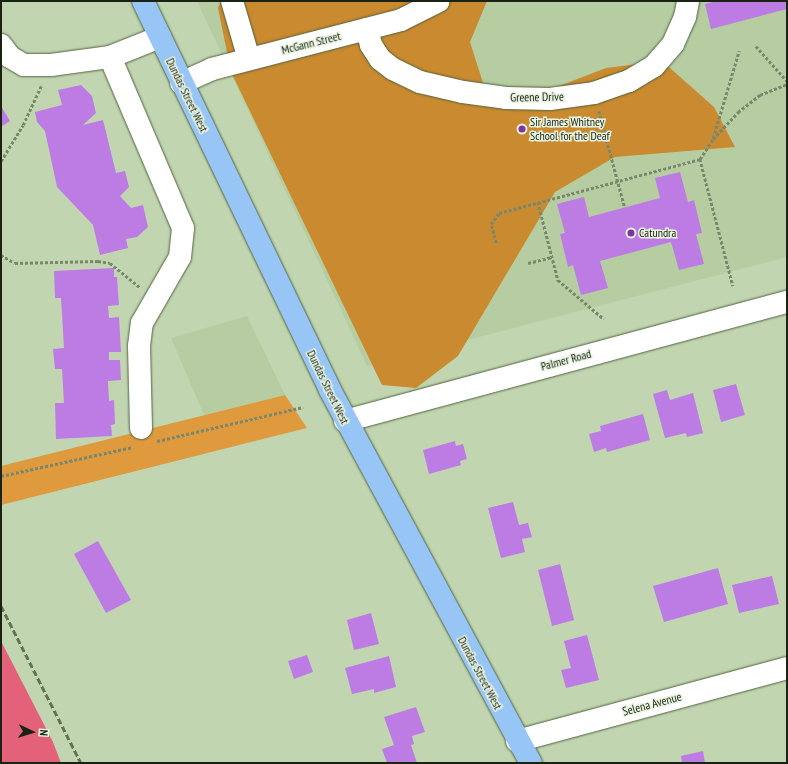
<!DOCTYPE html>
<html>
<head>
<meta charset="utf-8">
<style>
  body { margin:0 }
  #map { position:relative; width:788px; height:764px; overflow:hidden; background:#c1d6b0; font-family:"PT Sans Narrow",sans-serif }
  div>[style] { position:absolute }
  .built>* { inset:0; background:#b5cda1 }
  .green>* { inset:0; background:#de9a3d }
  .forest>* { inset:0; background:#ca8a2f }
  .water>* { inset:0; background:#e3627a }
  .building>* { inset:0; background:#bc7ce4 }
  .path>* { height:2.5px; margin-top:-1.25px; transform-origin:0; background:repeating-linear-gradient(90deg,#79886d 0 3px,transparent 0 5px) }
  .roads { filter:drop-shadow(0 0 1px #526342) drop-shadow(0 0 1px #526342) }
  .minor>* { height:22px; margin:-11px; padding:0 11px; transform-origin:11px; border-radius:11px; background:#fff }
  .major>* { height:22px; margin:-11px; padding:0 11px; transform-origin:11px; border-radius:11px; background:#97c5f5 }
  .rail>* { height:3px; margin-top:-1.5px; transform-origin:0; background:repeating-linear-gradient(90deg,#647159 0 6px,transparent 0 9px) }
  .dots>* { width:11px; height:11px; translate:-50% -50%; box-sizing:border-box; border:2px solid #e8f3e0; border-radius:50% }
  span { translate:-50% -50%; white-space:nowrap; text-align:center; line-height:1.15; -webkit-text-stroke:3px #e8f3e0; paint-order:stroke }
  .street-label { font-size:12px; color:#1a2214 }
  .poi-label { font-size:12px; color:#1a2214 }
  .left { translate:0 -50%; text-align:left }
  .frame { position:absolute; inset:0; border:2px solid #1a2214; pointer-events:none }
  .north { position:absolute; left:12px; top:712px; width:40px; height:40px; -webkit-text-stroke:3px #e8f3e0; paint-order:stroke; rotate:94deg; font-size:11px; font-weight:700; line-height:16px; text-align:center; color:#1a2214 }
  .north::after { content:''; display:block; margin:auto; width:14px; height:18px; background:#1a2214; clip-path:polygon(50% 0,100% 100%,50% 72%,0 100%) }
</style>
</head>
<body>
<div id="map">
  <div class="built">
    <div style="clip-path:polygon(197px 1px,787px 1px,787px 257px,367px 366px)"></div>
    <div style="clip-path:polygon(247px 316px,285px 395px,204px 415px,171px 338px)"></div>
  </div>
  <div class="green">
    <div style="clip-path:polygon(285px 395px,307px 428px,1px 505px,1px 466px)"></div>
  </div>
  <div class="forest">
    <div style="clip-path:polygon(221px 1px,487px 1px,470px 42px,484px 86px,554px 88px,606px 68px,662px 61px,714px 107px,735px 147px,615px 157px,555px 192px,458px 356px,416px 388px,382px 385px,231px 72px,218px 8px)"></div>
  </div>
  <div class="water">
    <div style="clip-path:polygon(1px 641px,53px 742px,61px 763px,1px 763px)"></div>
  </div>
  <div class="building">
    <div style="clip-path:polygon(717px 1px,787px 1px,787px 9px,711px 29px,705px 4px)"></div>
    <div style="clip-path:polygon(81px 85px,92px 96px,96px 113px,83px 125px,103px 120px,116px 173px,125px 171px,129px 187px,120px 196px,131px 208px,143px 205px,148px 227px,137px 237px,126px 239px,128px 248px,100px 255px,93px 225px,57px 187px,45px 131px,37px 122px,35px 112px,62px 105px,58px 90px)"></div>
    <div style="clip-path:polygon(1px 106px,10px 121px,1px 127px)"></div>
    <div style="clip-path:polygon(680px 172px,688px 202px,694px 200px,702px 233px,696px 234px,704px 264px,679px 270px,671px 242px,600px 261px,608px 288px,581px 295px,573px 265px,568px 267px,560px 234px,565px 233px,557px 204px,584px 197px,589px 217px,660px 198px,655px 178px)"></div>
    <div style="clip-path:polygon(114px 268px,114px 277px,117px 277px,119px 305px,108px 306px,109px 318px,119px 317px,121px 352px,109px 352px,109px 360px,120px 360px,121px 380px,108px 381px,109px 401px,114px 400px,115px 424px,111px 425px,112px 436px,56px 439px,55px 403px,64px 403px,62px 369px,55px 369px,53px 349px,64px 348px,61px 298px,55px 298px,54px 271px)"></div>
    <div style="clip-path:polygon(736px 384px,745px 415px,721px 422px,713px 390px)"></div>
    <div style="clip-path:polygon(667px 390px,670px 400px,693px 393px,703px 433px,687px 437px,686px 433px,665px 438px,653px 394px)"></div>
    <div style="clip-path:polygon(643px 414px,650px 440px,607px 452px,606px 448px,594px 452px,589px 434px,601px 431px,600px 426px)"></div>
    <div style="clip-path:polygon(455px 441px,456px 446px,463px 444px,467px 459px,460px 461px,461px 465px,429px 474px,423px 450px)"></div>
    <div style="clip-path:polygon(513px 502px,519px 525px,528px 523px,532px 537px,522px 539px,525px 552px,501px 558px,488px 508px)"></div>
    <div style="clip-path:polygon(98px 541px,131px 600px,106px 613px,74px 554px)"></div>
    <div style="clip-path:polygon(560px 564px,574px 620px,552px 626px,538px 570px)"></div>
    <div style="clip-path:polygon(718px 568px,728px 604px,664px 622px,653px 586px)"></div>
    <div style="clip-path:polygon(772px 576px,779px 604px,739px 613px,732px 585px)"></div>
    <div style="clip-path:polygon(371px 613px,379px 644px,354px 650px,347px 620px)"></div>
    <div style="clip-path:polygon(587px 635px,599px 680px,566px 688px,561px 670px,571px 668px,564px 641px)"></div>
    <div style="clip-path:polygon(307px 655px,313px 672px,294px 679px,288px 661px)"></div>
    <div style="clip-path:polygon(389px 656px,396px 687px,374px 693px,374px 689px,352px 694px,345px 668px)"></div>
    <div style="clip-path:polygon(416px 707px,425px 732px,412px 736px,414px 744px,411px 745px,417px 763px,387px 763px,382px 749px,394px 745px,384px 717px)"></div>
    <div style="clip-path:polygon(703px 751px,705px 763px,682px 763px,681px 756px)"></div>
  </div>
  <div class="path">
    <div style="left:756px;top:46px;width:47px;rotate:48.5deg"></div>
    <div style="left:599px;top:111px;width:100px;rotate:75deg"></div>
    <div style="left:713px;top:138px;width:91px;rotate:-73.4deg"></div>
    <div style="left:700px;top:159px;width:24px;rotate:-57deg"></div>
    <div style="left:713px;top:139px;width:37px;rotate:-47deg"></div>
    <div style="left:738px;top:112px;width:28px;rotate:-38deg"></div>
    <div style="left:760px;top:95px;width:29px;rotate:-22deg"></div>
    <div style="left:1px;top:161px;width:42px;rotate:-58.6deg"></div>
    <div style="left:23px;top:125px;width:43px;rotate:-65.2deg"></div>
    <div style="left:538px;top:202px;width:81px;rotate:75.6deg"></div>
    <div style="left:558px;top:280px;width:60px;rotate:40.3deg"></div>
    <div style="left:496px;top:243px;width:20px;rotate:-105deg"></div>
    <div style="left:491px;top:224px;width:14px;rotate:-54deg"></div>
    <div style="left:499px;top:213px;width:208px;rotate:-15deg"></div>
    <div style="left:700px;top:159px;width:131px;rotate:75.4deg"></div>
    <div style="left:1px;top:255px;width:16px;rotate:30deg"></div>
    <div style="left:15px;top:263px;width:83px;rotate:-1.4deg"></div>
    <div style="left:98px;top:261px;width:12px;rotate:9deg"></div>
    <div style="left:110px;top:263px;width:38px;rotate:39deg"></div>
    <div style="left:528px;top:263px;width:25px;rotate:-14deg"></div>
    <div style="left:157px;top:441px;width:150px;rotate:-13.1deg"></div>
    <div style="left:1px;top:476px;width:135px;rotate:-12.4deg"></div>
  </div>
  <div class="roads">
    <div class="minor">
      <div style="left:232px;top:1px;width:60px;rotate:73.7deg"></div>
      <div style="left:367px;top:29px;width:16px;rotate:76deg"></div>
      <div style="left:371px;top:45px;width:17px;rotate:57deg"></div>
      <div style="left:380px;top:59px;width:16px;rotate:38deg"></div>
      <div style="left:393px;top:69px;width:30px;rotate:26deg"></div>
      <div style="left:420px;top:82px;width:44px;rotate:13.1deg"></div>
      <div style="left:463px;top:92px;width:43px;rotate:7.9deg"></div>
      <div style="left:506px;top:98px;width:44px;rotate:1.3deg"></div>
      <div style="left:550px;top:99px;width:44px;rotate:-7.8deg"></div>
      <div style="left:594px;top:93px;width:37px;rotate:-19deg"></div>
      <div style="left:629px;top:81px;width:29px;rotate:-31deg"></div>
      <div style="left:654px;top:66px;width:29px;rotate:-49deg"></div>
      <div style="left:673px;top:44px;width:30px;rotate:-66deg"></div>
      <div style="left:685px;top:17px;width:16px;rotate:-79deg"></div>
      <div style="left:1px;top:45px;width:15px;rotate:53deg"></div>
      <div style="left:10px;top:57px;width:16px;rotate:30deg"></div>
      <div style="left:24px;top:65px;width:27px"></div>
      <div style="left:51px;top:65px;width:60px;rotate:-7.7deg"></div>
      <div style="left:181px;top:83px;width:34px;rotate:-24deg"></div>
      <div style="left:212px;top:69px;width:195px;rotate:-14.5deg"></div>
      <div style="left:401px;top:20px;width:42px;rotate:-26.6deg"></div>
      <div style="left:345px;top:421px;width:458px;rotate:-15.1deg"></div>
      <div style="left:141px;top:428px;width:82px;rotate:-91.4deg"></div>
      <div style="left:139px;top:346px;width:23px;rotate:-83deg"></div>
      <div style="left:142px;top:323px;width:76px;rotate:-60.1deg"></div>
      <div style="left:180px;top:257px;width:29px;rotate:-84deg"></div>
      <div style="left:183px;top:228px;width:186px;rotate:-113.1deg"></div>
      <div style="left:110px;top:57px;width:54px;rotate:-21.8deg"></div>
      <div style="left:517px;top:741px;width:280px;rotate:-15.1deg"></div>
    </div>
    <div class="major">
      <div style="left:143px;top:1px;width:432px;rotate:64.3deg"></div>
      <div style="left:330px;top:390px;width:424px;rotate:61.7deg"></div>
    </div>
  </div>
  <div class="rail">
    <div style="left:1px;top:606px;width:176px;rotate:63deg"></div>
  </div>
  <div class="dots">
    <div style="left:522px;top:129px;background:#7e34a6"></div>
    <div style="left:631px;top:233px;background:#7e34a6"></div>
  </div>
  <div class="street-label">
    <span style="left:311px;top:43px;rotate:-14deg">McGann Street</span>
    <span style="left:187px;top:95px;rotate:64deg">Dundas Street West</span>
    <span style="left:537px;top:97px;rotate:-1deg">Greene Drive</span>
    <span style="left:566px;top:360px;rotate:-15deg">Palmer Road</span>
    <span style="left:328px;top:387px;rotate:64deg">Dundas Street West</span>
    <span style="left:480px;top:673px;rotate:62deg">Dundas Street West</span>
    <span style="left:652px;top:704px;rotate:-15deg">Selena Avenue</span>
  </div>
  <div class="poi-label">
    <span class="left" style="left:530px;top:129px">Sir James Whitney<br>School for the Deaf</span>
    <span class="left" style="left:639px;top:233px">Catundra</span>
  </div>
  <div class="frame"></div>
  <div class="north">N</div>
</div>
</body>
</html>
